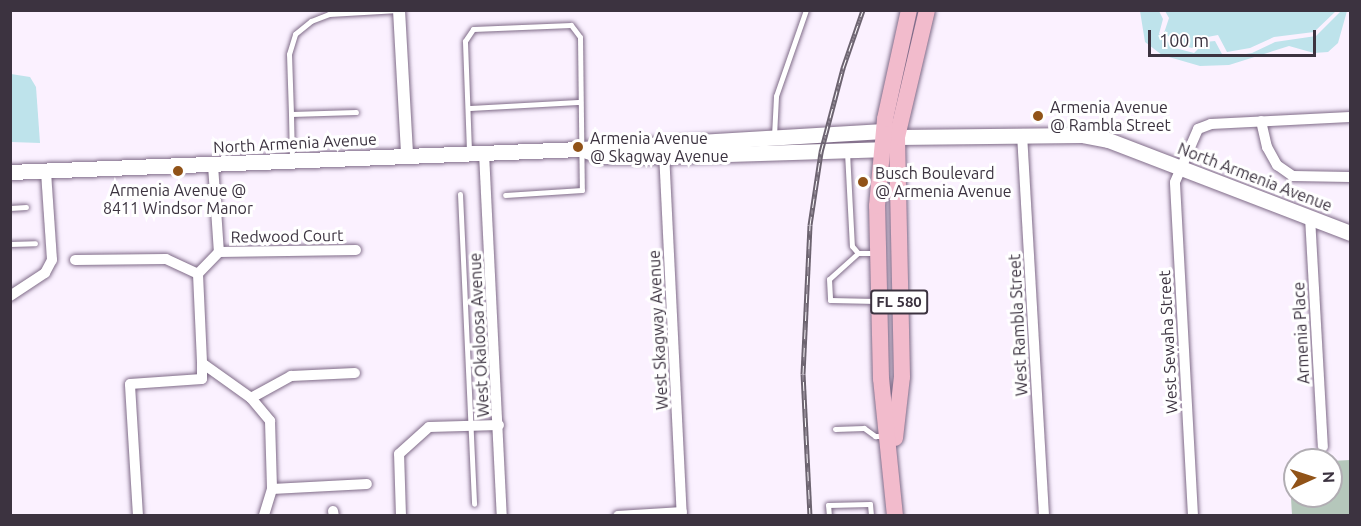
<!DOCTYPE html>
<html>
<head>
<meta charset="utf-8">
<style>
  body { margin:0 }
  #map { position:relative; width:1361px; height:526px; overflow:hidden; background:#fbf1ff; font-family:Ubuntu,sans-serif }
  div>[style] { position:absolute }
  .green>* { inset:0; background:#b5c7bb }
  .water>* { inset:0; background:#bee3eb }
  .roads { filter:drop-shadow(0 0 2px #7f6b88) drop-shadow(0 0 2px #7f6b88) }
  .service>* { height:5px; margin:-2.5px; padding:0 2.5px; transform-origin:2.5px; border-radius:2.5px; background:#fff }
  .minor>* { height:10px; margin:-5px; padding:0 5px; transform-origin:5px; border-radius:5px; background:#fff }
  .tertiary>* { height:12px; margin:-6px; padding:0 6px; transform-origin:6px; border-radius:6px; background:#fff }
  .secondary>* { height:15px; margin:-7.5px; padding:0 7.5px; transform-origin:7.5px; border-radius:7.5px; background:#fff }
  .primary>* { height:16px; margin:-8px; padding:0 8px; transform-origin:8px; border-radius:8px; background:#f2bbcc }
  .rail>* { height:5px; margin-top:-2.5px; transform-origin:0; background:repeating-linear-gradient(90deg,#fff 0 9px,#6c6370 0 18px); box-sizing:border-box; border-block:2px solid #6c6370 }
  .dots>* { width:16px; height:16px; translate:-50% -50%; box-sizing:border-box; border:3px solid #fff; border-radius:50% }
  span { translate:-50% -50%; white-space:nowrap; text-align:center; line-height:1.15; -webkit-text-stroke:6px #fff; paint-order:stroke }
  .shield-label span { padding:2px 4px; background:#fff; border:2px solid; border-radius:4px; -webkit-text-stroke-width:0 }
  .shield-label { font-size:15px; color:#3c3340; font-weight:700 }
  .poi-label { font-size:16px; color:#3c3340 }
  .left { translate:0 -50%; text-align:left }
  .street-label { font-size:16px; color:#3c3340 }
  .frame { position:absolute; inset:0; border:12px solid #3c3340; pointer-events:none }
  .north { position:absolute; left:1283px; top:448px; width:60px; height:60px; box-sizing:border-box; background:#fff; border:2px solid #b1adb3; border-radius:50%; rotate:87deg; font-size:16px; font-weight:700; line-height:24px; text-align:center; color:#3c3340 }
  .north::after { content:''; display:block; margin:auto; width:21px; height:27px; background:#915318; clip-path:polygon(50% 0,100% 100%,50% 72%,0 100%) }
  .scale { position:absolute; left:1148px; top:30px; width:168px; height:27px; box-sizing:border-box; border:3px solid #3c3340; border-top:0; padding-left:8px; font-size:18px; line-height:21px; white-space:nowrap; color:#3c3340; -webkit-text-stroke:4px #fff; paint-order:stroke }
</style>
</head>
<body>
<div id="map">
  <div class="green">
    <div style="clip-path:polygon(1350px 460px,1350px 515px,1292px 515px,1289px 463px,1295px 463px,1295px 496px,1331px 496px,1331px 461px)"></div>
  </div>
  <div class="water">
    <div style="clip-path:polygon(1140px 11px,1159px 11px,1163px 19px,1159px 34px,1175px 48px,1194px 53px,1205px 42px,1215px 41px,1223px 56px,1228px 57px,1252px 53px,1275px 42px,1316px 36px,1341px 11px,1347px 11px,1338px 43px,1328px 52px,1314px 53px,1289px 46px,1229px 65px,1200px 66px,1162px 55px,1145px 42px)"></div>
    <div style="clip-path:polygon(1165px 11px,1336px 10px,1336px 11px,1314px 32px,1274px 37px,1250px 48px,1227px 52px,1218px 35px,1202px 38px,1192px 48px,1179px 44px,1164px 33px,1169px 18px)"></div>
    <div style="clip-path:polygon(11px 74px,30px 77px,36px 87px,40px 143px,11px 142px)"></div>
  </div>
  <div class="roads">
    <div class="service">
      <div style="left:468px;top:108px;width:112px;rotate:-3.1deg"></div>
      <div style="left:291px;top:114px;width:60px;rotate:-91.9deg"></div>
      <div style="left:289px;top:54px;width:21px;rotate:-73deg"></div>
      <div style="left:295px;top:34px;width:21px;rotate:-39deg"></div>
      <div style="left:311px;top:21px;width:19px;rotate:-21deg"></div>
      <div style="left:329px;top:14px;width:69px;rotate:-3.3deg"></div>
      <div style="left:774px;top:136px;width:40px;rotate:-87.1deg"></div>
      <div style="left:776px;top:96px;width:91px;rotate:-70.8deg"></div>
      <div style="left:469px;top:151px;width:110px;rotate:-92.1deg"></div>
      <div style="left:465px;top:41px;width:14px;rotate:-56deg"></div>
      <div style="left:473px;top:29px;width:98px;rotate:-2.3deg"></div>
      <div style="left:571px;top:25px;width:15px;rotate:53deg"></div>
      <div style="left:580px;top:37px;width:153px;rotate:89.3deg"></div>
      <div style="left:582px;top:190px;width:77px;rotate:176.3deg"></div>
      <div style="left:847px;top:152px;width:94px;rotate:87deg"></div>
      <div style="left:852px;top:246px;width:9px;rotate:49deg"></div>
      <div style="left:858px;top:253px;width:16px"></div>
      <div style="left:292px;top:159px;width:45px;rotate:-91.3deg"></div>
      <div style="left:291px;top:114px;width:65px;rotate:-1.8deg"></div>
      <div style="left:460px;top:194px;width:310px;rotate:87.4deg"></div>
      <div style="left:10px;top:208px;width:16px;rotate:-4deg"></div>
      <div style="left:10px;top:244px;width:25px;rotate:-2deg"></div>
      <div style="left:858px;top:253px;width:39px;rotate:138deg"></div>
      <div style="left:829px;top:279px;width:21px;rotate:87deg"></div>
      <div style="left:830px;top:300px;width:46px;rotate:1.2deg"></div>
      <div style="left:835px;top:429px;width:29px;rotate:-2deg"></div>
      <div style="left:864px;top:428px;width:14px;rotate:36deg"></div>
      <div style="left:875px;top:436px;width:9px"></div>
      <div style="left:829px;top:516px;width:11px;rotate:-95deg"></div>
      <div style="left:828px;top:505px;width:42px;rotate:-1.4deg"></div>
      <div style="left:870px;top:504px;width:12px;rotate:85deg"></div>
    </div>
    <div class="minor">
      <div style="left:1261px;top:121px;width:27px;rotate:77deg"></div>
      <div style="left:1267px;top:147px;width:21px;rotate:61deg"></div>
      <div style="left:1277px;top:165px;width:19px;rotate:35deg"></div>
      <div style="left:1293px;top:176px;width:57px;rotate:1deg"></div>
      <div style="left:1022px;top:134px;width:383px;rotate:86.7deg"></div>
      <div style="left:664px;top:152px;width:364px;rotate:87.2deg"></div>
      <div style="left:484px;top:153px;width:363px;rotate:87.2deg"></div>
      <div style="left:213px;top:165px;width:87px;rotate:86.1deg"></div>
      <div style="left:219px;top:252px;width:30px;rotate:134deg"></div>
      <div style="left:198px;top:274px;width:89px;rotate:87.4deg"></div>
      <div style="left:202px;top:363px;width:60px;rotate:35.5deg"></div>
      <div style="left:251px;top:398px;width:30px;rotate:50deg"></div>
      <div style="left:270px;top:421px;width:68px;rotate:88.3deg"></div>
      <div style="left:272px;top:489px;width:28px;rotate:107deg"></div>
      <div style="left:1310px;top:217px;width:230px;rotate:86.8deg"></div>
      <div style="left:219px;top:252px;width:137px;rotate:-0.8deg"></div>
      <div style="left:75px;top:260px;width:91px;rotate:-0.6deg"></div>
      <div style="left:166px;top:259px;width:35px;rotate:25deg"></div>
      <div style="left:10px;top:296px;width:42px;rotate:-33.3deg"></div>
      <div style="left:45px;top:273px;width:15px;rotate:-62deg"></div>
      <div style="left:52px;top:260px;width:89px;rotate:-93.9deg"></div>
      <div style="left:251px;top:398px;width:46px;rotate:-28.8deg"></div>
      <div style="left:291px;top:376px;width:64px;rotate:-2.7deg"></div>
      <div style="left:272px;top:489px;width:95px;rotate:-3deg"></div>
      <div style="left:333px;top:511px;width:5px;rotate:79deg"></div>
      <div style="left:138px;top:516px;width:132px;rotate:-93.5deg"></div>
      <div style="left:130px;top:384px;width:72px;rotate:-4deg"></div>
      <div style="left:202px;top:379px;width:16px;rotate:-90deg"></div>
      <div style="left:401px;top:516px;width:62px;rotate:-91.8deg"></div>
      <div style="left:399px;top:454px;width:40px;rotate:-42deg"></div>
      <div style="left:429px;top:427px;width:70px;rotate:-1.6deg"></div>
      <div style="left:618px;top:516px;width:64px;rotate:-3.6deg"></div>
      <div style="left:1193px;top:516px;width:334px;rotate:-93.1deg"></div>
      <div style="left:1175px;top:182px;width:58px;rotate:-66.5deg"></div>
      <div style="left:1198px;top:129px;width:14px;rotate:-21deg"></div>
      <div style="left:1211px;top:124px;width:139px;rotate:-2.9deg"></div>
    </div>
    <div class="tertiary">
      <div style="left:399px;top:10px;width:145px;rotate:86.8deg"></div>
    </div>
    <div class="secondary">
      <div style="left:584px;top:150px;width:19px;rotate:18deg"></div>
      <div style="left:602px;top:156px;width:62px"></div>
      <div style="left:664px;top:156px;width:217px;rotate:-1.8deg"></div>
      <div style="left:881px;top:149px;width:14px;rotate:-36deg"></div>
      <div style="left:10px;top:172px;width:571px;rotate:-2.31deg"></div>
      <div style="left:581px;top:149px;width:303px;rotate:-3.4deg"></div>
      <div style="left:883px;top:131px;width:15px;rotate:23deg"></div>
      <div style="left:897px;top:137px;width:185px;rotate:-0.6deg"></div>
      <div style="left:1082px;top:135px;width:26px;rotate:11deg"></div>
      <div style="left:1108px;top:140px;width:259px;rotate:21deg"></div>
    </div>
    <div class="primary">
      <div style="left:895px;top:438px;width:61px;rotate:-83.5deg"></div>
      <div style="left:902px;top:377px;width:240px;rotate:-91.2deg"></div>
      <div style="left:897px;top:137px;width:130px;rotate:-76.7deg"></div>
      <div style="left:895px;top:516px;width:138px;rotate:-95.8deg"></div>
      <div style="left:881px;top:379px;width:173px;rotate:-91.3deg"></div>
      <div style="left:877px;top:206px;width:87px;rotate:-84.7deg"></div>
      <div style="left:885px;top:119px;width:112px;rotate:-77.6deg"></div>
    </div>
  </div>
  <div class="rail">
    <div style="left:810px;top:516px;width:142px;rotate:-92.8deg"></div>
    <div style="left:803px;top:374px;width:149px;rotate:-87.3deg"></div>
    <div style="left:810px;top:225px;width:74px;rotate:-81.4deg"></div>
    <div style="left:821px;top:152px;width:87px;rotate:-75.3deg"></div>
    <div style="left:843px;top:68px;width:61px;rotate:-71deg"></div>
  </div>
  <div class="dots">
    <div style="left:1038px;top:116px;background:#915318"></div>
    <div style="left:578px;top:147px;background:#915318"></div>
    <div style="left:178px;top:171px;background:#915318"></div>
    <div style="left:863px;top:182px;background:#915318"></div>
  </div>
  <div class="shield-label">
    <span style="left:899px;top:302px">FL 580</span>
  </div>
  <div class="poi-label">
    <span class="left" style="left:1050px;top:116px">Armenia Avenue<br>@ Rambla Street</span>
    <span class="left" style="left:590px;top:147px">Armenia Avenue<br>@ Skagway Avenue</span>
    <span class="left" style="left:875px;top:182px">Busch Boulevard<br>@ Armenia Avenue</span>
    <span style="left:178px;top:199px">Armenia Avenue @<br>8411 Windsor Manor</span>
  </div>
  <div class="street-label">
    <span style="left:295px;top:143px;rotate:-3deg">North Armenia Avenue</span>
    <span style="left:1255px;top:177px;rotate:21deg">North Armenia Avenue</span>
    <span style="left:287px;top:236px;rotate:-1deg">Redwood Court</span>
    <span style="left:1018px;top:325px;rotate:-93deg">West Rambla Street</span>
    <span style="left:658px;top:330px;rotate:-93deg">West Skagway Avenue</span>
    <span style="left:1301px;top:333px;rotate:-93deg">Armenia Place</span>
    <span style="left:479px;top:335px;rotate:-93deg">West Okaloosa Avenue</span>
    <span style="left:1168px;top:342px;rotate:-93deg">West Sewaha Street</span>
  </div>
  <div class="frame"></div>
  <div class="north">N</div>
  <div class="scale">100 m</div>
</div>
</body>
</html>
